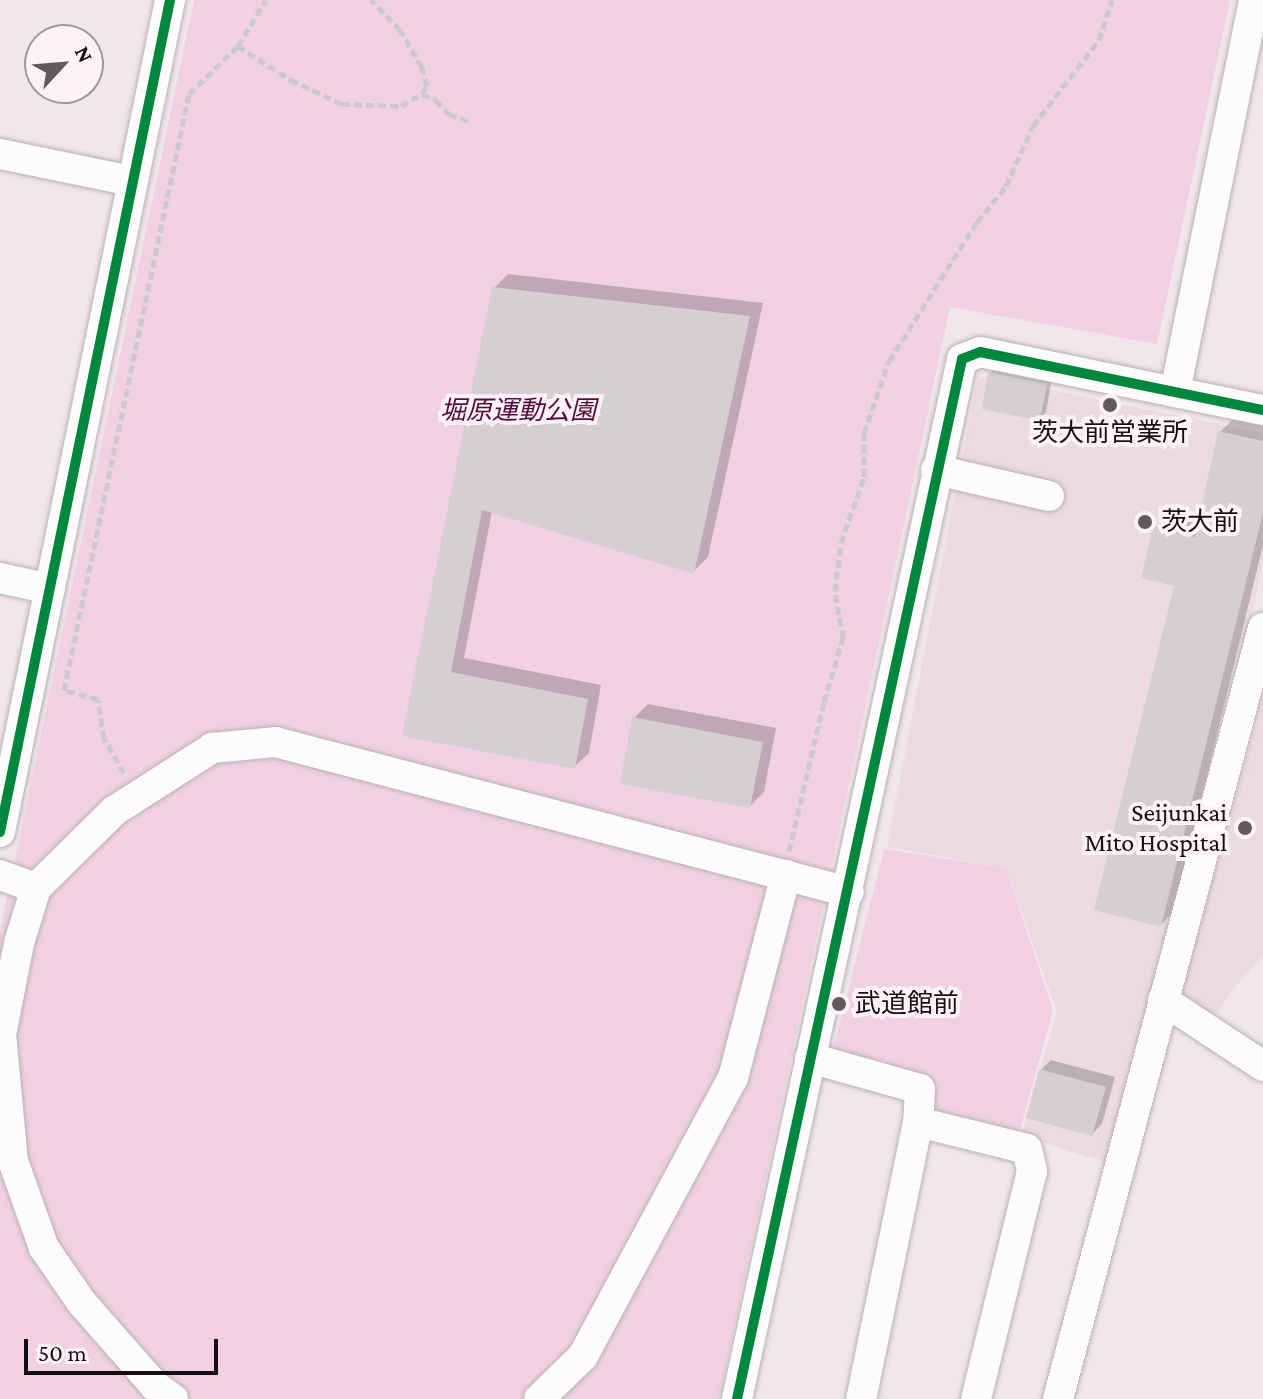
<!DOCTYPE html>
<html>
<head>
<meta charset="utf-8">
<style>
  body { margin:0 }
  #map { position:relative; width:1263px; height:1399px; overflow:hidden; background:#f0e6eb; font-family:"Crimson Pro","Noto Sans JP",serif }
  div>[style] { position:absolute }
  .built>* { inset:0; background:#ecdae3 }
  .green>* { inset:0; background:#f1d1e1 }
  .shadow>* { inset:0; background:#0003 }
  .building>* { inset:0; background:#d5ced2 }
  .path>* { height:5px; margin-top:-2.5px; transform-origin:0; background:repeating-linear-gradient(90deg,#ccc9ca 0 8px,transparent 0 12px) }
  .roads { filter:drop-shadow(0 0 2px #b8b1b4) drop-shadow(0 0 2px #b8b1b4) }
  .minor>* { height:30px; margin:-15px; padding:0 15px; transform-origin:15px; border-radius:15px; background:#fdfbfc }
  .cycleway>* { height:10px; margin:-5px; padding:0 5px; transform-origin:5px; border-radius:5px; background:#00873e }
  .dots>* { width:22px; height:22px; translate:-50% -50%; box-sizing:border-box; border:4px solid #fdf2f7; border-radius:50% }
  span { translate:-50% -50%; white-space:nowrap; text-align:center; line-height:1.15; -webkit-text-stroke:8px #fdf2f7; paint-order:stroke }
  .park-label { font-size:26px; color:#560c3b; font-style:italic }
  .poi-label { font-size:26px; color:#150f12 }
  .left { translate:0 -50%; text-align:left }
  .right { translate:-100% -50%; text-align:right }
  .north { position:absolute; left:24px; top:24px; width:80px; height:80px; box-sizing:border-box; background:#fdf2f7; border:2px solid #a0979b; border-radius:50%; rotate:64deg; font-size:22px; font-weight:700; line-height:32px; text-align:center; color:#150f12 }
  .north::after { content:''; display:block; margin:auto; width:28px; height:36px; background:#625a5e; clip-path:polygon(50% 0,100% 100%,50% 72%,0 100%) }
  .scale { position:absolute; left:24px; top:1339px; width:194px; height:36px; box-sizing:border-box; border:4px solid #150f12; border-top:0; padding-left:10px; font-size:24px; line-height:28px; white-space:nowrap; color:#150f12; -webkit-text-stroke:6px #fdf2f7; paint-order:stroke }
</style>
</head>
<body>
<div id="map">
  <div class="built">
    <div style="clip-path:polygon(986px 377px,1263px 433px,1263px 558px,1251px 620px,1105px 1162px,1021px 1136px,1057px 1012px,1006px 868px,887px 847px,977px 380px)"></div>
    <div style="clip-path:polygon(1263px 700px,1263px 956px,1234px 988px,1211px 1022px,1179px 1001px)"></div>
  </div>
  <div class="green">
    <div style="clip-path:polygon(194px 0,1230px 0,1157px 344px,950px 307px,719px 1399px,0 1399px,0 931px)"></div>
    <div style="clip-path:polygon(884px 849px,1006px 868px,1053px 1010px,1017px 1141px,924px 1119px,923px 1085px,831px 1058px)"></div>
  </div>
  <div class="shadow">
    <div style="clip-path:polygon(508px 274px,763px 303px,708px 557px,694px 571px,492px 511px,464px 658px,601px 685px,589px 753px,574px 767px,404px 734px,494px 288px)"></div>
    <div style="clip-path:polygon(997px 367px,1052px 378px,1046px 412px,1039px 419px,990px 373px)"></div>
    <div style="clip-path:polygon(1234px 418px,1263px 425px,1263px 545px,1174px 911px,1161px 925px,1176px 585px,1155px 528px,1169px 514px,1200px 522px,1220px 432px)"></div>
    <div style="clip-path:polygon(648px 704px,776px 728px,764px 792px,750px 806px,634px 718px)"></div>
    <div style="clip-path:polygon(1051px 1060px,1115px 1077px,1102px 1124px,1092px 1134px,1041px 1070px)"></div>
  </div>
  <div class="building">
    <div style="clip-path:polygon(492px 287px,750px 316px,694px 574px,482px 510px,451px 672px,588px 699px,575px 769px,402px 736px)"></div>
    <div style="clip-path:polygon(988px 372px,1047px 384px,1040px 421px,982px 409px)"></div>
    <div style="clip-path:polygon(1218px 431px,1263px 441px,1263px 513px,1161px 927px,1094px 910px,1174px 586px,1141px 578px,1153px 527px,1195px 537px)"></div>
    <div style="clip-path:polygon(632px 717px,763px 742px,750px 808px,620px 784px)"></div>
    <div style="clip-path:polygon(1039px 1069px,1106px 1087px,1092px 1136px,1026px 1118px)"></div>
  </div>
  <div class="path">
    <div style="left:238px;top:46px;width:63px;rotate:32.7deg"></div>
    <div style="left:291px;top:80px;width:56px;rotate:25.2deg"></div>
    <div style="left:342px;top:104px;width:59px;rotate:1.9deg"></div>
    <div style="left:401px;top:106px;width:24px;rotate:-30deg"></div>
    <div style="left:422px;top:94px;width:9px;rotate:-58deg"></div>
    <div style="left:427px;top:86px;width:20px;rotate:-105deg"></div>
    <div style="left:422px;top:67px;width:43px;rotate:-120.7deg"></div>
    <div style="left:400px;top:30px;width:42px;rotate:-134deg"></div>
    <div style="left:422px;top:94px;width:15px;rotate:23deg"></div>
    <div style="left:436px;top:100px;width:19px;rotate:47deg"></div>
    <div style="left:449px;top:114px;width:20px;rotate:20deg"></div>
    <div style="left:124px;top:773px;width:40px;rotate:-119.7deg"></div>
    <div style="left:104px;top:738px;width:39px;rotate:-99deg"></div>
    <div style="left:98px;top:699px;width:35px;rotate:-165deg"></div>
    <div style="left:64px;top:690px;width:609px;rotate:-78.15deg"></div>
    <div style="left:189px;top:94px;width:69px;rotate:-44.4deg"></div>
    <div style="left:238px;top:46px;width:54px;rotate:-58.7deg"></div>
    <div style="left:789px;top:851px;width:153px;rotate:-76.8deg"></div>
    <div style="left:824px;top:702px;width:67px;rotate:-73.5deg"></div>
    <div style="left:843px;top:638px;width:48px;rotate:-99.7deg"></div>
    <div style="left:835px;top:591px;width:48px;rotate:-82.9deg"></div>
    <div style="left:841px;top:543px;width:70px;rotate:-70.8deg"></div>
    <div style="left:864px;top:477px;width:44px;rotate:-90deg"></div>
    <div style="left:864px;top:433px;width:76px;rotate:-70.9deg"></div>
    <div style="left:889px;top:361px;width:165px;rotate:-57.7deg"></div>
    <div style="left:977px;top:222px;width:46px;rotate:-51.1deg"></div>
    <div style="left:1006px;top:186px;width:66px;rotate:-65.8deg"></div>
    <div style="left:1033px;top:126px;width:108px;rotate:-52.5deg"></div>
    <div style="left:1099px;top:40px;width:42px;rotate:-72deg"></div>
  </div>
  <div class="roads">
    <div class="minor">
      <div style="left:0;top:154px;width:135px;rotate:11.6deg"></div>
      <div style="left:1175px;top:392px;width:400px;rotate:-78.6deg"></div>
      <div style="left:936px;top:470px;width:116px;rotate:13deg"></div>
      <div style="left:0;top:578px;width:51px;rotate:12.4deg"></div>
      <div style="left:0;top:832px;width:849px;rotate:-78.45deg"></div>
      <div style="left:0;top:875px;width:38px;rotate:20deg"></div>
      <div style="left:1163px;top:1000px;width:120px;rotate:33.4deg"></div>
      <div style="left:810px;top:1058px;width:114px;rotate:15.7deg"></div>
      <div style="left:920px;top:1089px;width:33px;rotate:93deg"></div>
      <div style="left:918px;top:1122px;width:283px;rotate:101.6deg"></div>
      <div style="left:918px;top:1122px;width:112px;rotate:13.9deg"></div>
      <div style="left:1027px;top:1149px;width:23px;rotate:77deg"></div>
      <div style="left:1032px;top:1171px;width:235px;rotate:103.8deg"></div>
      <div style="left:173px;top:1399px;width:22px;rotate:-144deg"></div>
      <div style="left:155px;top:1386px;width:111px;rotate:-131.3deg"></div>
      <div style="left:82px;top:1303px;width:67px;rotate:-124.6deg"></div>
      <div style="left:44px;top:1248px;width:92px;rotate:-109.6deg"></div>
      <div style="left:13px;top:1161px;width:127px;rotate:-95.4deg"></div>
      <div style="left:1px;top:1035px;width:94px;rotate:-78.9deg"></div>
      <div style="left:19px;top:943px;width:58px;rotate:-72.8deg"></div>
      <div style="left:36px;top:888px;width:110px;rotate:-44.6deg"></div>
      <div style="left:114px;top:811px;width:117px;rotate:-32.7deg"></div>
      <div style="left:212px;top:748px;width:63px;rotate:-5.4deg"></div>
      <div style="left:275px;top:742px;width:593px;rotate:14.65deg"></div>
      <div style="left:539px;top:1399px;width:62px;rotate:-44.3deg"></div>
      <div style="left:583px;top:1356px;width:316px;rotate:-61.7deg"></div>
      <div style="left:733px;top:1078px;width:210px;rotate:-75.4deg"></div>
      <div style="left:737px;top:1399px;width:1064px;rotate:-77.79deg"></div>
      <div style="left:962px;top:359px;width:19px;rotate:-21deg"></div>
      <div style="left:980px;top:352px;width:289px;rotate:11.6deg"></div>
      <div style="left:1058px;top:1399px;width:798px;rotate:-75.11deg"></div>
    </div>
  </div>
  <div class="cycleway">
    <div style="left:0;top:832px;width:849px;rotate:-78.45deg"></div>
    <div style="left:737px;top:1399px;width:1064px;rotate:-77.79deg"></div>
    <div style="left:962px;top:359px;width:19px;rotate:-21deg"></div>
    <div style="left:980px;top:352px;width:289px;rotate:11.6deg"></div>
  </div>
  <div class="dots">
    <div style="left:1110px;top:405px;background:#625a5e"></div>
    <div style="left:1145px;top:522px;background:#625a5e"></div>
    <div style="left:1245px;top:828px;background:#625a5e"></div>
    <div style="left:839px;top:1004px;background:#625a5e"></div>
  </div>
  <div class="park-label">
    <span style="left:518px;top:411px">堀原運動公園</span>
  </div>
  <div class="poi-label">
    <span style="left:1110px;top:433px">茨大前営業所</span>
    <span class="left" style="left:1161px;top:522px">茨大前</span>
    <span class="right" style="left:1227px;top:828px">Seijunkai<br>Mito Hospital</span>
    <span class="left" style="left:855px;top:1004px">武道館前</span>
  </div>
  <div class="north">N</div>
  <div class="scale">50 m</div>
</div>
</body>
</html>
